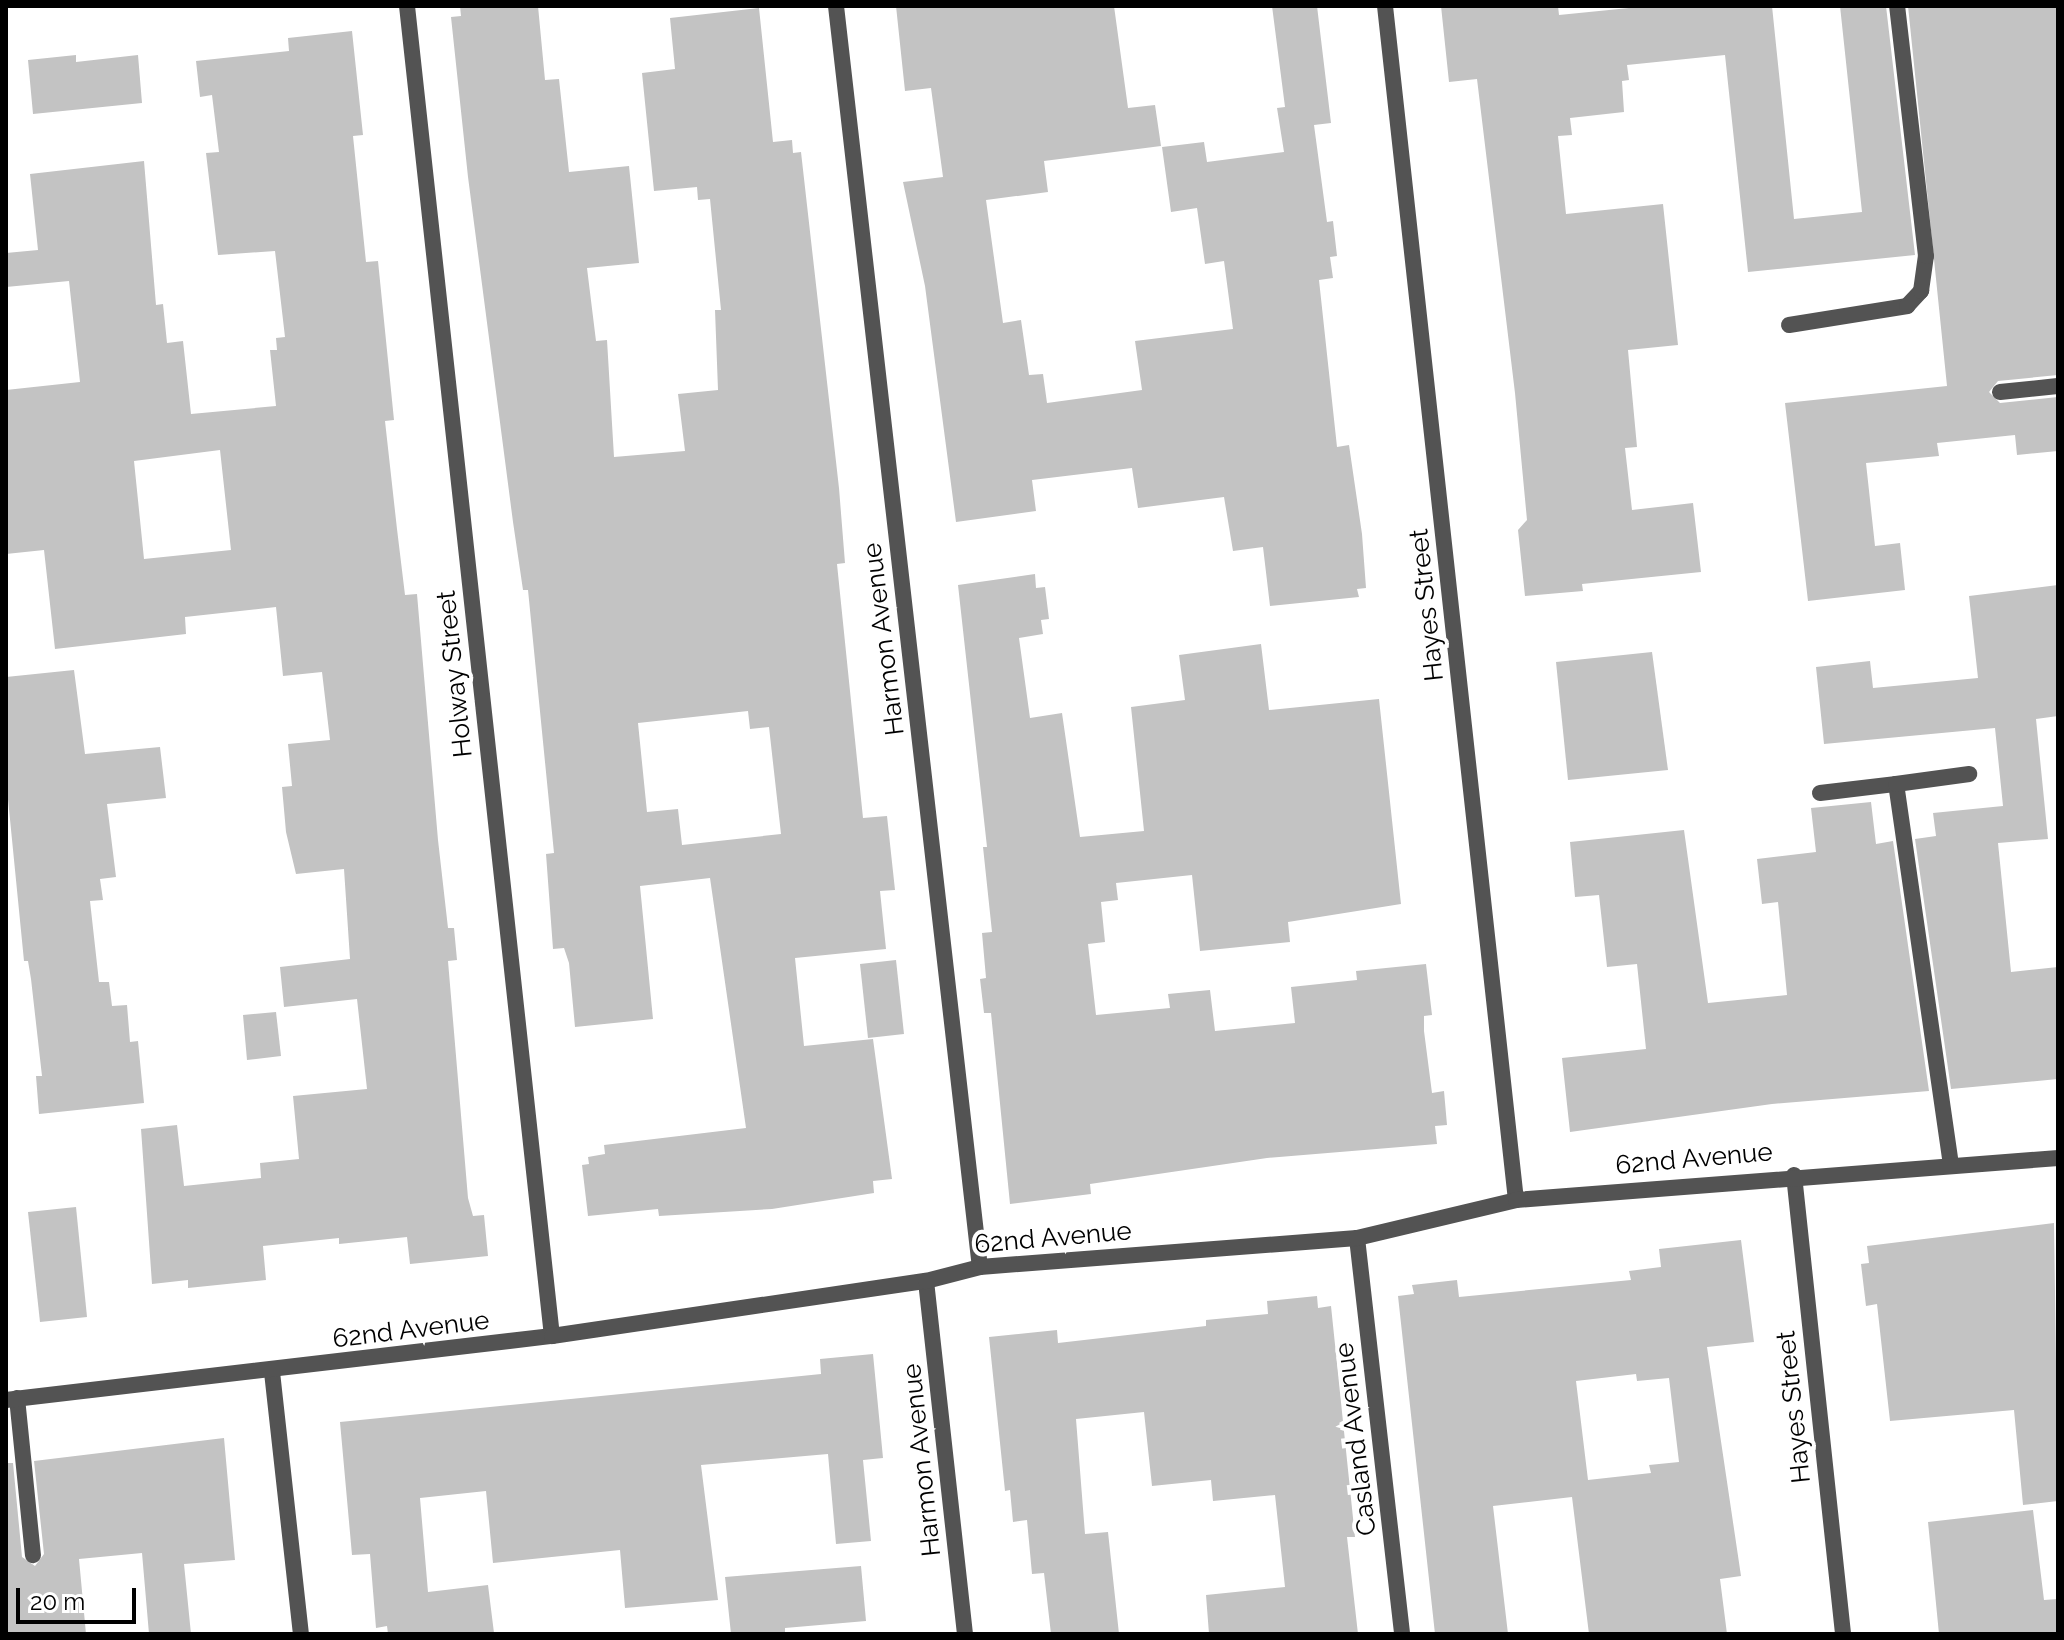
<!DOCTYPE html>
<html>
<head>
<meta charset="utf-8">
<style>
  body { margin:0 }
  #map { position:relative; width:2064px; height:1640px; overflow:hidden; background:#fff; font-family:Raleway,sans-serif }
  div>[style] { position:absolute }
  .building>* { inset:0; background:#c3c3c3 }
  .service>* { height:16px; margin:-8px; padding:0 8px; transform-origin:8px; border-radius:8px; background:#535353 }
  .minor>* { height:16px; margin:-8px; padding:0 8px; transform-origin:8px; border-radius:8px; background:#535353 }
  span { translate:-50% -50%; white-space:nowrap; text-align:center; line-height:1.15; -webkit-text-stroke:8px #fff; paint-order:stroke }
  .street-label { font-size:26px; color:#000 }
  .frame { position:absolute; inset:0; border:8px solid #000; pointer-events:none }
  .scale { position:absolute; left:16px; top:1588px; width:120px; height:36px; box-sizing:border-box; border:4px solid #000; border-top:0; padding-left:10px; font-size:24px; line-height:28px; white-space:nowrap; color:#000; -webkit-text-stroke:6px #fff; paint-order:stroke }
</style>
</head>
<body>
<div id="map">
  <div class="building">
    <div style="clip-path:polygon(evenodd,460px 6px,538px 6px,545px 80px,559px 79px,569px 172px,629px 166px,639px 263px,587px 268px,596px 341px,607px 340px,614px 457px,685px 451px,678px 394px,718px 390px,715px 310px,721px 310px,710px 199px,698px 200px,697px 187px,654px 191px,642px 73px,675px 69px,670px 18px,759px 8px,773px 142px,792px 140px,793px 153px,801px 152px,839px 488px,845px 563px,837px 564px,863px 818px,887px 816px,895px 890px,880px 891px,886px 949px,795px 958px,804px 1046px,873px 1039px,892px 1179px,873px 1181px,874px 1193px,772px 1209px,659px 1216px,658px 1209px,588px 1216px,582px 1165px,589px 1164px,588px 1157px,605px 1154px,604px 1145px,746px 1128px,710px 878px,640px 886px,653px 1019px,575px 1027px,569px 963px,564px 948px,553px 949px,546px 854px,554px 853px,528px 590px,523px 590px,513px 522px,468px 177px,451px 17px,461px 16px,460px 6px,748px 711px,750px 729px,769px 727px,781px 834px,682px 845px,678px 809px,647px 812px,638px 723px,748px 711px)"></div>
    <div style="clip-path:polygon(896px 6px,1114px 6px,1128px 108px,1155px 105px,1161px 146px,1044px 161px,1048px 192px,986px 200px,1003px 323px,1021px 320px,1029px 375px,1043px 374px,1047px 403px,1142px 390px,1135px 341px,1233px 329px,1224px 261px,1205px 264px,1197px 208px,1171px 212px,1162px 147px,1204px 142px,1207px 162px,1284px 152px,1277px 108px,1285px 107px,1272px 6px,1317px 6px,1331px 123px,1314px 125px,1327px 222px,1333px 221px,1337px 256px,1330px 257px,1333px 278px,1319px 280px,1337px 447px,1349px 445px,1362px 534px,1366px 588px,1357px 589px,1359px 597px,1270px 606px,1263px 547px,1233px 551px,1224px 497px,1138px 508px,1132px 468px,1032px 480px,1036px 511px,956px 522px,925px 286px,903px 182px,943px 177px,931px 88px,905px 91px)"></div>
    <div style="clip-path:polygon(1441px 6px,1558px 6px,1559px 15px,1649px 6px,1772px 6px,1794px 219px,1862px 212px,1840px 6px,1886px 6px,1915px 255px,1748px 272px,1725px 55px,1627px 65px,1629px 80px,1622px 81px,1624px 112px,1570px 118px,1572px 135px,1558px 136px,1566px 214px,1663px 204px,1678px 345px,1628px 350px,1637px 447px,1625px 448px,1632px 510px,1693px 503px,1701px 572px,1582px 584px,1583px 591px,1525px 596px,1518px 530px,1527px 520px,1515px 393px,1477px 79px,1449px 82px)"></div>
    <div style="clip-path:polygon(1908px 6px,2058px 6px,2058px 375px,1998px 381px,1989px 392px,2000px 403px,2058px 397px,2058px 451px,2017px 455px,2015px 435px,1937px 443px,1939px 456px,1866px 463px,1875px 546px,1900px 543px,1905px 590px,1808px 601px,1785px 403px,1947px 386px)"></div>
    <div style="clip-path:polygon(evenodd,352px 31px,363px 135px,353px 136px,366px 262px,378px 261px,394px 420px,385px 421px,397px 529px,405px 595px,417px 594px,438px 840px,448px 928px,454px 928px,457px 960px,448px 961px,468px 1198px,473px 1216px,484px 1215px,488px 1256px,410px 1264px,407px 1237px,339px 1244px,339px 1238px,263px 1246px,266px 1280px,188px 1288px,188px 1280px,152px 1284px,141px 1129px,177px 1125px,184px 1186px,261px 1178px,260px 1163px,299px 1159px,293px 1096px,367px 1089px,357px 999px,284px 1007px,280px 967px,350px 959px,344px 869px,296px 874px,286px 832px,282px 787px,292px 786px,288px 744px,330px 740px,322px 672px,283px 676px,276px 607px,185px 617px,186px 634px,55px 649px,44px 550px,6px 554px,6px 390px,80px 382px,69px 281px,6px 287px,6px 253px,38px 250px,30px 174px,144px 161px,156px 305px,163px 304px,167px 343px,183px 341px,191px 414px,276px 406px,270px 350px,277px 350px,276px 338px,285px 337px,275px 251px,218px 255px,206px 153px,219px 152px,212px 95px,200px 97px,196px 61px,289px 51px,288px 38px,352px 31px,220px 450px,231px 550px,144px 559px,134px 461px,220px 450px)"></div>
    <div style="clip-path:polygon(76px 55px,76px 62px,138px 55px,142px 103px,33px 114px,28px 60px)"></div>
    <div style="clip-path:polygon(1035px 574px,1036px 588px,1045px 587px,1049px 619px,1041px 620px,1043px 634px,1019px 638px,1030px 718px,1062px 713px,1080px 837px,1144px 831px,1131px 707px,1185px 700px,1179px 655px,1261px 644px,1269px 710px,1379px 699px,1401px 904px,1288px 922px,1290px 942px,1200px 951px,1192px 875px,1116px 883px,1118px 900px,1101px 902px,1105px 942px,1088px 944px,1096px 1015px,1170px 1008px,1168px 994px,1210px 990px,1215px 1031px,1295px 1023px,1291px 987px,1357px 980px,1356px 971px,1426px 964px,1432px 1015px,1424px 1016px,1424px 1031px,1432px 1093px,1444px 1091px,1447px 1125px,1435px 1126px,1437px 1144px,1267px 1158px,1090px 1184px,1091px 1194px,1010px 1204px,991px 1013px,984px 1013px,980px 979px,986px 978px,982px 933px,992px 932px,983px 847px,987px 847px,958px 585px)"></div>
    <div style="clip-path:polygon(2058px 585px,2058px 716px,2036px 719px,2048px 839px,1998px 843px,2011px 972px,2058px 967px,2058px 1079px,1951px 1089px,1915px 839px,1936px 836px,1933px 813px,2003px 806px,1995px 728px,1824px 744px,1816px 667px,1870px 661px,1873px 688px,1978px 678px,1969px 596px)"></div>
    <div style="clip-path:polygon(1652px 652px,1668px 770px,1568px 780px,1556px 662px)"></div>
    <div style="clip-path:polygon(74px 670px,85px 754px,160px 747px,166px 798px,107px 804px,116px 877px,100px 879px,103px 900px,90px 901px,99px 982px,109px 982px,112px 1006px,127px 1005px,130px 1042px,138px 1041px,144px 1103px,39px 1114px,36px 1076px,42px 1076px,31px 979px,28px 961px,24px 961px,6px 779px,6px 677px)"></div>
    <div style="clip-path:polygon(1871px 802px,1876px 844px,1893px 841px,1929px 1091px,1772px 1104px,1570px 1132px,1562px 1058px,1646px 1049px,1637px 964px,1607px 967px,1599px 895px,1575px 897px,1570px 842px,1684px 830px,1708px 1003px,1787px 995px,1778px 902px,1762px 904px,1757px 859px,1816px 852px,1811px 808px)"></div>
    <div style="clip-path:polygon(896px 960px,904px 1034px,868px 1038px,860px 964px)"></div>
    <div style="clip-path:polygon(276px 1012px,281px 1056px,247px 1060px,243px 1015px)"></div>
    <div style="clip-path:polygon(76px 1207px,87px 1317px,40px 1322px,28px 1212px)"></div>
    <div style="clip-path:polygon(2054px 1223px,2058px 1501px,2023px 1505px,2014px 1410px,1890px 1421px,1877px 1304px,1866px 1306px,1861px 1264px,1869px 1263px,1867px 1246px)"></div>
    <div style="clip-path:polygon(evenodd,1741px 1240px,1754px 1342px,1707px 1347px,1741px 1576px,1720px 1579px,1727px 1634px,1589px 1634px,1572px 1497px,1493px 1506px,1508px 1634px,1435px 1634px,1398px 1296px,1414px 1294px,1412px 1285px,1457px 1280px,1459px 1297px,1631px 1280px,1629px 1271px,1661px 1267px,1659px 1249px,1741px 1240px,1636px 1374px,1637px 1381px,1669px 1378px,1679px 1462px,1649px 1465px,1651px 1473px,1588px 1480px,1576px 1381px,1636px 1374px)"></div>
    <div style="clip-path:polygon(1317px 1296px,1318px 1308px,1331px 1306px,1355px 1537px,1347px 1537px,1358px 1634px,1209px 1634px,1206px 1595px,1285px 1587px,1275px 1495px,1213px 1501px,1211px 1480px,1152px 1486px,1144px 1412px,1076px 1419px,1085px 1534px,1108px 1532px,1119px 1634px,1051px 1634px,1044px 1573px,1032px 1574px,1027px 1520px,1013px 1522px,1010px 1490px,1005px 1491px,989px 1337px,1057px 1330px,1058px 1343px,1206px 1326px,1206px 1320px,1268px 1314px,1267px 1301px)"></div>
    <div style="clip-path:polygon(873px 1354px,883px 1458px,863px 1460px,871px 1541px,836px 1544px,828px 1454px,701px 1465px,718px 1600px,625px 1608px,620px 1550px,493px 1563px,486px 1491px,420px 1498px,428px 1592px,488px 1585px,494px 1633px,388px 1634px,387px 1626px,376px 1628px,370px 1554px,352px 1555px,340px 1422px,821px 1374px,820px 1359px)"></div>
    <div style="clip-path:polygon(224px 1438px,235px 1560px,184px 1564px,191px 1634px,149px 1634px,142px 1553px,79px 1559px,86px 1634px,6px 1634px,6px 1463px,13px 1463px,22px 1557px,35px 1566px,44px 1554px,34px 1461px)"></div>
    <div style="clip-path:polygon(2033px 1510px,2044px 1600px,2058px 1599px,2058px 1634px,1939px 1634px,1928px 1522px)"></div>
    <div style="clip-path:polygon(861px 1566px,866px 1621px,785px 1628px,785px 1634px,731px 1634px,725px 1577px)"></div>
  </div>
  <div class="service">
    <div style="left:1789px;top:325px;width:120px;rotate:-9.1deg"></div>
    <div style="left:1907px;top:306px;width:21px;rotate:-47deg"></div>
    <div style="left:1921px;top:291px;width:35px;rotate:-82deg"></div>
    <div style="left:1926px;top:256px;width:252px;rotate:-96.6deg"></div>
    <div style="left:2000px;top:392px;width:58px;rotate:-5.9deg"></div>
    <div style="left:1820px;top:793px;width:77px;rotate:-6.8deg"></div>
    <div style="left:1951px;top:1165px;width:385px;rotate:-98.2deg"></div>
    <div style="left:1896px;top:784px;width:74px;rotate:-7.8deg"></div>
    <div style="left:17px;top:1398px;width:158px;rotate:84.2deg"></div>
  </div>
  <div class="minor">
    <div style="left:407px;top:6px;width:1338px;rotate:83.78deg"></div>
    <div style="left:836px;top:6px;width:1269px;rotate:83.49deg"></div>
    <div style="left:1385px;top:6px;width:1201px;rotate:83.74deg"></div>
    <div style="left:1794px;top:1175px;width:462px;rotate:83.9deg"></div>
    <div style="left:1357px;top:1238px;width:399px;rotate:83.5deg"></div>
    <div style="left:926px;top:1281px;width:355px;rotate:83.7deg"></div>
    <div style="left:272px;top:1372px;width:264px;rotate:83.7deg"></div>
    <div style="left:6px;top:1400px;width:550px;rotate:-6.69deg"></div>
    <div style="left:552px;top:1336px;width:378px;rotate:-8.4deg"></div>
    <div style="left:926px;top:1281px;width:56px;rotate:-14.5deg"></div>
    <div style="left:980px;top:1267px;width:378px;rotate:-4.4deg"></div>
    <div style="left:1357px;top:1238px;width:163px;rotate:-13.4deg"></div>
    <div style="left:1516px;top:1200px;width:544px;rotate:-4.43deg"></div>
  </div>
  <div class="street-label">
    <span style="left:1427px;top:605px;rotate:-96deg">Hayes Street</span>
    <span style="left:884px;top:639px;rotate:-97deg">Harmon Avenue</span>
    <span style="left:455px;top:674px;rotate:-96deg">Holway Street</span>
    <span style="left:1694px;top:1159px;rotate:-5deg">62nd Avenue</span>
    <span style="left:1053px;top:1238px;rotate:-5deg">62nd Avenue</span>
    <span style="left:411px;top:1330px;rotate:-7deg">62nd Avenue</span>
    <span style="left:1794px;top:1407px;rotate:-96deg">Hayes Street</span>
    <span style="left:1356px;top:1439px;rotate:-97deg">Casland Avenue</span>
    <span style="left:922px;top:1460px;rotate:-96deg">Harmon Avenue</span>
  </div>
  <div class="frame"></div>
  <div class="scale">20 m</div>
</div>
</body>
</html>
